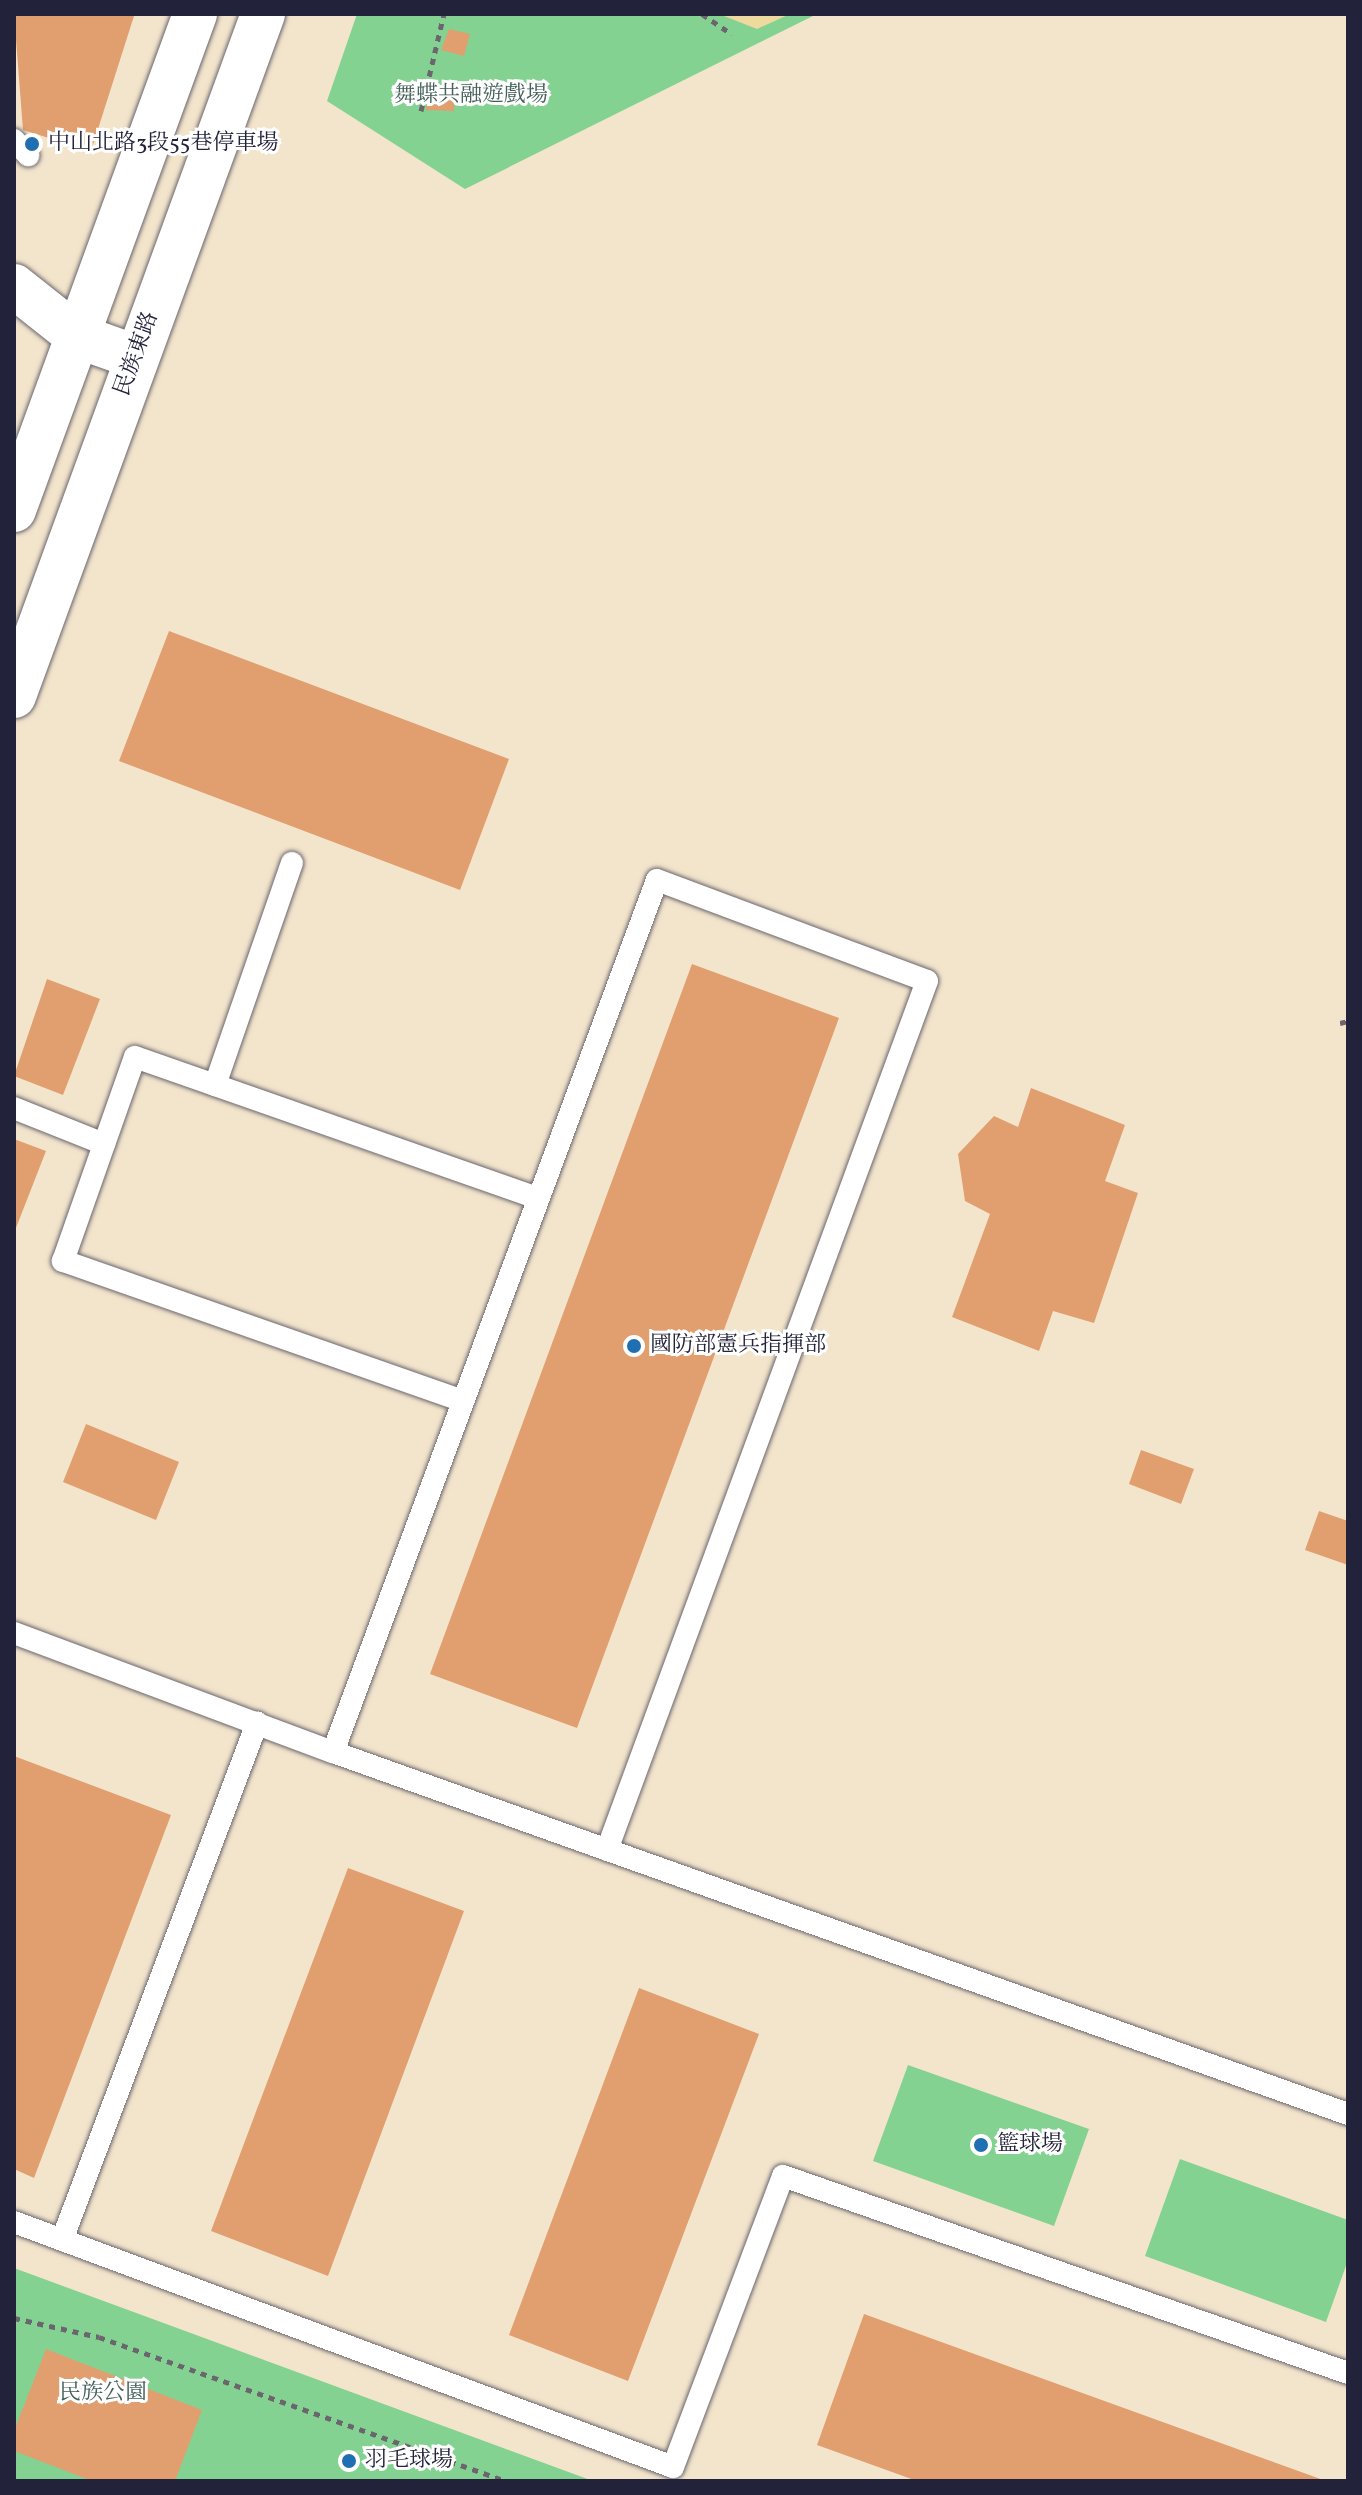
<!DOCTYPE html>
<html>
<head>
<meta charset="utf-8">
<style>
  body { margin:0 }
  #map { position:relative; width:1362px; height:2495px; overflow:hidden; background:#f3e5cc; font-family:Vollkorn,"Noto Serif TC",serif }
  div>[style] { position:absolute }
  .green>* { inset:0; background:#84d291 }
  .sand>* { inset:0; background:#eeda9e }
  .building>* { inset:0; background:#e19f6f }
  .path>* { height:5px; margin-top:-2.5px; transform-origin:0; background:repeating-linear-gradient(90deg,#6b666e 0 6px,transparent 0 12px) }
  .roads { filter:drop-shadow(0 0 2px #6b666e) drop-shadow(0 0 2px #6b666e) }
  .lane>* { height:22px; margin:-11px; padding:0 11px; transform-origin:11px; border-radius:11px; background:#fff }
  .street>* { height:44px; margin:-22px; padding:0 22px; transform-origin:22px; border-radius:22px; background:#fff }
  .secondary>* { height:44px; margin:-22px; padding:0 22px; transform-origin:22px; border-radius:22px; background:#fff }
  .dots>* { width:22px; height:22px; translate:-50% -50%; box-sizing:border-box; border:4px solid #fff; border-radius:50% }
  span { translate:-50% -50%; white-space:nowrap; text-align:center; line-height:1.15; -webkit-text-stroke:6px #fff; paint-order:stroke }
  .park-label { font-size:22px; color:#446059 }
  .poi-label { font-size:22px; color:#22223b }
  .left { translate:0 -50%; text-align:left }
  .street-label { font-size:22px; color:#22223b }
  .frame { position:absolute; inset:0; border:16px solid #22223b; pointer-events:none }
</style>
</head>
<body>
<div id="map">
  <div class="green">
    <div style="clip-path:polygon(357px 14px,817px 14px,465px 189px,327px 101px)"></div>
    <div style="clip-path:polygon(908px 2065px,1089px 2129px,1054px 2226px,873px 2161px)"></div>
    <div style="clip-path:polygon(1180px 2159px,1348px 2220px,1348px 2260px,1326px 2322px,1145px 2256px)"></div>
    <div style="clip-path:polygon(14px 2268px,593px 2481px,14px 2481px)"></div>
  </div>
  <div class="sand">
    <div style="clip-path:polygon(719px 14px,790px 14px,757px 29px)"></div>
  </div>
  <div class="building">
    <div style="clip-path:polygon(14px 14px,134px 16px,91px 151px,23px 130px)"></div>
    <div style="clip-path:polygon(449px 29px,470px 34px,464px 56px,441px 50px)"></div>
    <div style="clip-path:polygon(428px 86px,455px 88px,454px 111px,426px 110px)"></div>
    <div style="clip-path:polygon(169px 631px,509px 759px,460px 890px,119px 761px)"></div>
    <div style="clip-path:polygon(692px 964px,839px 1018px,577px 1728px,430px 1674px)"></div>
    <div style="clip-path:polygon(47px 979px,100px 999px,63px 1095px,14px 1076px)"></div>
    <div style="clip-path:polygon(1031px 1088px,1125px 1125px,1105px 1181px,1138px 1193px,1094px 1323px,1053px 1311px,1039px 1351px,952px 1317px,990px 1214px,965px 1201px,958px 1154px,994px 1116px,1018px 1127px)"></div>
    <div style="clip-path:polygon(14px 1139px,46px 1151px,14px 1233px)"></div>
    <div style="clip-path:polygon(86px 1424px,179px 1462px,156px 1520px,63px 1482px)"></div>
    <div style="clip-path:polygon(1141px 1450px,1194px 1469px,1181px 1504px,1129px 1484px)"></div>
    <div style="clip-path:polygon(1319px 1511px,1348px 1521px,1348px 1565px,1305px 1550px)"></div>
    <div style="clip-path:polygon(14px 1756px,171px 1815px,34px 2178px,14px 2169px)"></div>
    <div style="clip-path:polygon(348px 1868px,464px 1911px,328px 2276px,211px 2231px)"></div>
    <div style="clip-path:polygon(639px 1988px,759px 2034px,628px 2381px,509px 2335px)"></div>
    <div style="clip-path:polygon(864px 2314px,1326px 2481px,917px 2481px,817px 2445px)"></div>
    <div style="clip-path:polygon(46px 2349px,202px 2410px,175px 2481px,92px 2481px,14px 2451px,14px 2431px)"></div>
  </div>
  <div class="path">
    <div style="left:702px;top:14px;width:36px;rotate:34deg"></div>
    <div style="left:421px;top:111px;width:100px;rotate:-76.7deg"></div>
    <div style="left:1340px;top:1023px;width:8px;rotate:-14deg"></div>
    <div style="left:14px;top:2318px;width:87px;rotate:12.6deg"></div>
    <div style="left:99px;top:2337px;width:432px;rotate:19.5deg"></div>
  </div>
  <div class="roads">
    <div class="lane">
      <div style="left:14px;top:140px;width:21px;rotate:47deg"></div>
      <div style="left:215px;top:1085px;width:235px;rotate:-70.9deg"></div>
      <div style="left:14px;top:1108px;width:97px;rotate:21.8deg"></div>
      <div style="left:463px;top:1401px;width:424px;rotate:-160.7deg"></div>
      <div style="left:63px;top:1261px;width:216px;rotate:-70.6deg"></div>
      <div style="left:135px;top:1057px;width:427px;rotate:19.3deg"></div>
      <div style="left:14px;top:1633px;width:340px;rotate:20.5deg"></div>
      <div style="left:333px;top:1752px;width:930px;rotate:-69.62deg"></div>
      <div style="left:657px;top:880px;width:288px;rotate:20.5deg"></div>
      <div style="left:927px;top:981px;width:926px;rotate:110.22deg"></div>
      <div style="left:333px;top:1752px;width:1078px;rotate:19.63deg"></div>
      <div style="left:14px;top:2222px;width:703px;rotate:20.39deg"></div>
      <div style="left:673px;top:2467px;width:311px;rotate:-69.3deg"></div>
      <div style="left:783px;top:2176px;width:598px;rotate:19.22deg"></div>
      <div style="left:62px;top:2240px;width:553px;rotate:-69.33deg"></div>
    </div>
    <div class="street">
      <div style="left:14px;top:286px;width:80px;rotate:38.4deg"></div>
      <div style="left:77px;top:336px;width:63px;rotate:19.6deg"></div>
    </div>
    <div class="secondary">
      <div style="left:14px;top:510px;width:528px;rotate:-69.95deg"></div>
      <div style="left:14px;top:696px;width:726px;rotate:-69.94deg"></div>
    </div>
  </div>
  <div class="dots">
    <div style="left:32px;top:144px;background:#1f6fb2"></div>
    <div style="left:634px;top:1346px;background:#1f6fb2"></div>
    <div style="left:981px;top:2145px;background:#1f6fb2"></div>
    <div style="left:349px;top:2461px;background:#1f6fb2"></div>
  </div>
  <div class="park-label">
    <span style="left:471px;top:96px">舞蝶共融遊戲場</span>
    <span style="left:103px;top:2394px">民族公園</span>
  </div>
  <div class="poi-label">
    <span class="left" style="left:48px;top:144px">中山北路3段55巷停車場</span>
    <span class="left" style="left:650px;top:1346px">國防部憲兵指揮部</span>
    <span class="left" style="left:997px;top:2145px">籃球場</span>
    <span class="left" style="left:365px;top:2461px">羽毛球場</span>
  </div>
  <div class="street-label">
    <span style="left:137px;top:354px;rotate:-70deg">民族東路</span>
  </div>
  <div class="frame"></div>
</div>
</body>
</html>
